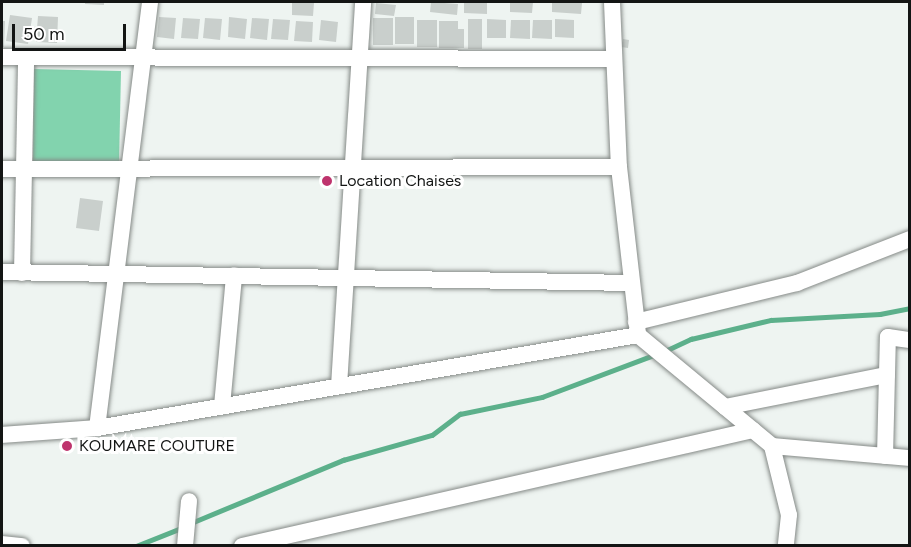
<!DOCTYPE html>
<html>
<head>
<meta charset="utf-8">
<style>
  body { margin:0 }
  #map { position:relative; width:911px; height:547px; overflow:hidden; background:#eef4f1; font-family:Figtree,sans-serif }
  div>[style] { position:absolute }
  .green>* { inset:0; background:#82d3ae }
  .stream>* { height:4.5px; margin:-2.25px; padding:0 2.25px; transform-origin:2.25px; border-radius:2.25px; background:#5cb08b }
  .building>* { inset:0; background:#c9cfcc }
  .roads { filter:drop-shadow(0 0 2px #858a87) drop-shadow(0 0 2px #858a87) }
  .minor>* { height:16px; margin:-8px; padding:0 8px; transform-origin:8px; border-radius:8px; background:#fff }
  .dots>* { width:16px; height:16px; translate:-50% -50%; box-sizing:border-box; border:3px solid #fff; border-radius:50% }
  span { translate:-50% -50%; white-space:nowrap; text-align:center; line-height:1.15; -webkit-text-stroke:6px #fff; paint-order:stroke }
  .poi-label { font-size:16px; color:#131514 }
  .left { translate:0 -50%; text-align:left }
  .frame { position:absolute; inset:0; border:3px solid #131514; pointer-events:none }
  .scale { position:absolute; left:12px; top:24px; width:114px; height:27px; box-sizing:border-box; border:3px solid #131514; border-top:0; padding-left:8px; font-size:18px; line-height:21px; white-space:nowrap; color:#131514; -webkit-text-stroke:4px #fff; paint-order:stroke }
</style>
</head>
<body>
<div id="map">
  <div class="green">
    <div style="clip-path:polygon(34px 69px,121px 71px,119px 164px,33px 163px)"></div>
  </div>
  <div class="stream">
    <div style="left:665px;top:351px;width:29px;rotate:-25deg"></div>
    <div style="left:691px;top:339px;width:82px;rotate:-13.4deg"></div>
    <div style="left:771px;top:320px;width:109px;rotate:-3.2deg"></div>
    <div style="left:880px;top:314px;width:31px;rotate:-11deg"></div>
    <div style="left:191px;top:523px;width:165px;rotate:-22.5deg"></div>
    <div style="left:343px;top:460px;width:92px;rotate:-15.7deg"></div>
    <div style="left:432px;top:435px;width:35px;rotate:-37deg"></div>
    <div style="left:460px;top:414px;width:84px;rotate:-11.7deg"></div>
    <div style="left:542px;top:397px;width:120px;rotate:-20.6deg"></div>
    <div style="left:136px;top:546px;width:52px;rotate:-21.6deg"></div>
  </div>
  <div class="building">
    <div style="clip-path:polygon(85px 2px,104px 2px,104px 5px,85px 4px)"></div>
    <div style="clip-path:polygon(292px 2px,314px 3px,313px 16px,292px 15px)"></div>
    <div style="clip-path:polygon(431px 2px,458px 4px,457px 15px,430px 12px)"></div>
    <div style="clip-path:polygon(464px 2px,487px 2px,487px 14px,464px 13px)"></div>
    <div style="clip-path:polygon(510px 2px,533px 2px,532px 13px,510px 12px)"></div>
    <div style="clip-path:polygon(552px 2px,582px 3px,581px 14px,552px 12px)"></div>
    <div style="clip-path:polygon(376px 3px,396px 5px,394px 16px,375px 14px)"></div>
    <div style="clip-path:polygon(10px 15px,32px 18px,28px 44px,6px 41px)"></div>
    <div style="clip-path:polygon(38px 16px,58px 17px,57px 43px,36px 42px)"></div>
    <div style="clip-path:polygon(159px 17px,176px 18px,174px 39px,157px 37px)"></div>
    <div style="clip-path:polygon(229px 17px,247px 19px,245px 39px,228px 37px)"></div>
    <div style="clip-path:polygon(395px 17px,414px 17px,414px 44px,395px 44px)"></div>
    <div style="clip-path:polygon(183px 18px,200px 19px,198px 39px,181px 38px)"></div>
    <div style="clip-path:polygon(205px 18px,222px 19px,220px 40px,203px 38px)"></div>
    <div style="clip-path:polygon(252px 18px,269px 19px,267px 40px,250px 38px)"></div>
    <div style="clip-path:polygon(373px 18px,393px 18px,393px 45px,373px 45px)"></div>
    <div style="clip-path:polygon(273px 19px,290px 20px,288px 40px,271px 39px)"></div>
    <div style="clip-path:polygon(468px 19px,482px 19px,482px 49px,468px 49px)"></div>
    <div style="clip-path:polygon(487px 19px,506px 20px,506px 38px,487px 38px)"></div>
    <div style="clip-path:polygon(555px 19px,574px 20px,574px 38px,555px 37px)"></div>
    <div style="clip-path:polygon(321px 20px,338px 22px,336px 42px,319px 40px)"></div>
    <div style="clip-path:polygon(417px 20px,437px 20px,437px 47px,417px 47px)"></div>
    <div style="clip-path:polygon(511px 20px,530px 20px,530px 39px,510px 38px)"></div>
    <div style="clip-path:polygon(533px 20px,552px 20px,552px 39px,532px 38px)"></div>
    <div style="clip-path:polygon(2px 21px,5px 21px,4px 47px,2px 47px)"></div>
    <div style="clip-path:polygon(296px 21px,313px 22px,312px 42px,294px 41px)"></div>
    <div style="clip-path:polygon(439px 21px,458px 21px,458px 29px,464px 29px,464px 48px,439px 48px)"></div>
    <div style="clip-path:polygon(623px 39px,629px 40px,628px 48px,621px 47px)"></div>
    <div style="clip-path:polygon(80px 198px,103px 201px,99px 231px,76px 228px)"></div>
  </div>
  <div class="roads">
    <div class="minor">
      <div style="left:612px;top:2px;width:165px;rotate:87.6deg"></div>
      <div style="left:619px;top:167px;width:169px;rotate:83.5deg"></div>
      <div style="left:638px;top:335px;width:174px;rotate:39.6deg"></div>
      <div style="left:772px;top:446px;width:71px;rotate:76.2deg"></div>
      <div style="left:789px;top:515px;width:31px;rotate:96deg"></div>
      <div style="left:2px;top:57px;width:610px;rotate:0.19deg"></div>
      <div style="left:2px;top:169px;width:617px;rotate:-0.19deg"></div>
      <div style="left:2px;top:272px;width:628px;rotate:1deg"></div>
      <div style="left:22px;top:273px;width:216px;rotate:-88.9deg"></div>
      <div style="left:636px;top:322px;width:166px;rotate:-13.6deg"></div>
      <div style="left:797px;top:283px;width:121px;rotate:-21.3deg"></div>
      <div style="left:339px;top:386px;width:385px;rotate:-86.4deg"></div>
      <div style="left:222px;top:406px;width:131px;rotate:-84.7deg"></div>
      <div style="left:725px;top:407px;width:165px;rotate:-11.2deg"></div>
      <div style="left:97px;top:428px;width:429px;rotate:-82.9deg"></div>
      <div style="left:2px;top:435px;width:95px;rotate:-4.2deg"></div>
      <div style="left:97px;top:428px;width:549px;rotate:-9.75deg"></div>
      <div style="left:772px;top:446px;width:139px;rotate:5deg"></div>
      <div style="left:885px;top:456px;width:119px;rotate:-88.6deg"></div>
      <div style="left:888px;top:337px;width:22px;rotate:8deg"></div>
      <div style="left:2px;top:544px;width:20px;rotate:6deg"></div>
      <div style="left:185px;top:546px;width:45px;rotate:-84.9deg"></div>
      <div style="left:242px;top:546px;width:524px;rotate:-12.79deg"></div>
    </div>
  </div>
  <div class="dots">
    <div style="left:327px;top:181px;background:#be346d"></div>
    <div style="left:67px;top:446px;background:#be346d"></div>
  </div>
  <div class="poi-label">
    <span class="left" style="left:339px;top:181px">Location Chaises</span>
    <span class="left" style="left:79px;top:446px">KOUMARE COUTURE</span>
  </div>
  <div class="frame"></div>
  <div class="scale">50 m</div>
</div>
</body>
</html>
